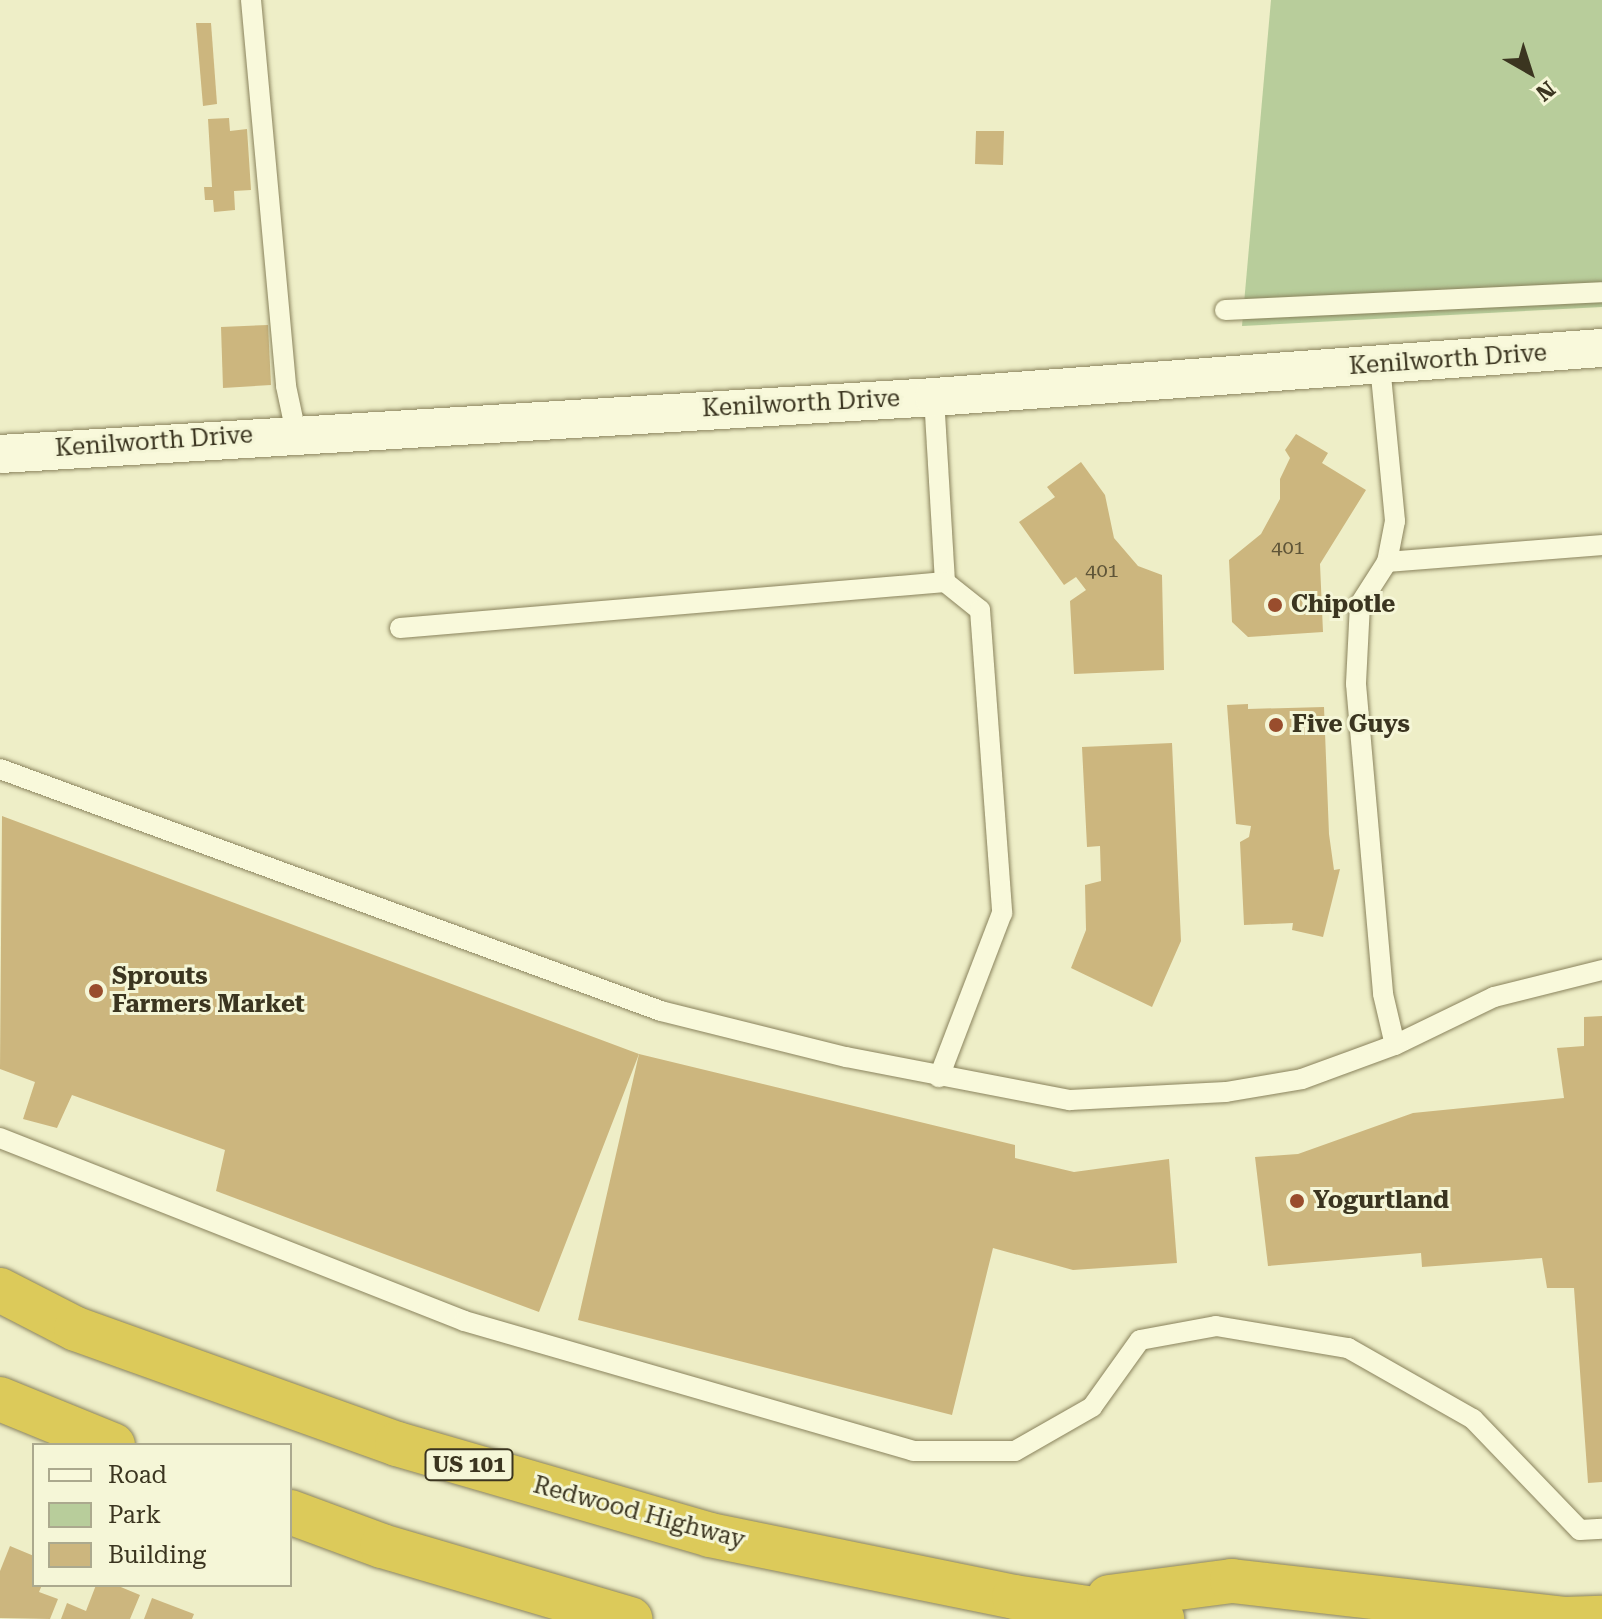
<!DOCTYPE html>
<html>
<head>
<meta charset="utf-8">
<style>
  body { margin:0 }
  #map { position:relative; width:1602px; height:1619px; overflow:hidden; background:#eeeec7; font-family:"Roboto Serif",serif }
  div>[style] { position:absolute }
  .green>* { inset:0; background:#b8cd9b }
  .building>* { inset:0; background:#ccb67e }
  .roads { filter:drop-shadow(0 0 2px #8a835d) drop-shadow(0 0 2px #8a835d) }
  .service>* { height:20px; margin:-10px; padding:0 10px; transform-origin:10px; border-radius:10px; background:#f9f9db }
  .minor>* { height:38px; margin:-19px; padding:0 19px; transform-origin:19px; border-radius:19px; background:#f9f9db }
  .motorway>* { height:44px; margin:-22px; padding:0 22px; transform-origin:22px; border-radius:22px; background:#dcca5a }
  .dots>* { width:22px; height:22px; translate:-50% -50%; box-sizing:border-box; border:4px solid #f5f6d7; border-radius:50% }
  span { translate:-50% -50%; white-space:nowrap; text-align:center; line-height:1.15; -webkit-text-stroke:6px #f5f6d7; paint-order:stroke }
  .number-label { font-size:20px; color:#5f5538 }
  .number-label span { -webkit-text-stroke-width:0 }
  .shield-label span { padding:2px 6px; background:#f5f6d7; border:2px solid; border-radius:6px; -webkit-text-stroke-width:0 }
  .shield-label { font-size:22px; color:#3b3520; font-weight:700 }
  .street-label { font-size:24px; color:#3b3520 }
  .poi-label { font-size:24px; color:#3b3520; font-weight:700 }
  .left { translate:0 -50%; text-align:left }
  .legend { position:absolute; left:32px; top:1443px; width:260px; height:144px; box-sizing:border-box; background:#f5f6d7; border:2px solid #aba98e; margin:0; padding:10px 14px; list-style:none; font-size:24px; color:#3b3520 }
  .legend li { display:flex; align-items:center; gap:16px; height:40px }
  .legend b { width:40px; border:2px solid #aba98e }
  .north { position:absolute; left:1490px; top:32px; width:80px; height:80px; -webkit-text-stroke:6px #f5f6d7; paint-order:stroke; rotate:141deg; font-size:22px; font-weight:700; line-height:32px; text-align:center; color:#3b3520 }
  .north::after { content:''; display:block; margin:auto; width:28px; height:36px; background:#3b3520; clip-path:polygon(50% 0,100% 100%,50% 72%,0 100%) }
</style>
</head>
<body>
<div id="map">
  <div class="green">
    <div style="clip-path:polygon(1271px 0,1602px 0,1602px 307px,1242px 326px)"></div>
  </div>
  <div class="building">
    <div style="clip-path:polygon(196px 23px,211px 23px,217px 104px,203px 106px)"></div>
    <div style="clip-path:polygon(229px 118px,230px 131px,247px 129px,251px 190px,234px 191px,235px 210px,214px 212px,213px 200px,205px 200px,204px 187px,212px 187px,208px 119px)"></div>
    <div style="clip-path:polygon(976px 131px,1004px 131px,1003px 165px,975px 164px)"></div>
    <div style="clip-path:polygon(268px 325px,271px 385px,223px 388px,221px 327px)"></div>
    <div style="clip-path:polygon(1296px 434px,1328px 453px,1322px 463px,1366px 490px,1320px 564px,1323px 632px,1248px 637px,1232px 622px,1229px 560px,1261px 534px,1280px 499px,1280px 479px,1290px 458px,1285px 450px)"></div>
    <div style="clip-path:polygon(1081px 462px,1105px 495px,1114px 538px,1138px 566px,1162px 575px,1164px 670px,1074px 674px,1070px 601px,1086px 590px,1076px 577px,1064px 585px,1019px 522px,1055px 497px,1047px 487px)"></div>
    <div style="clip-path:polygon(1248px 704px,1248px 709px,1324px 707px,1329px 834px,1334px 870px,1340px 869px,1323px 937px,1292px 930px,1293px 923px,1244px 925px,1240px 842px,1249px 837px,1251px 826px,1236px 824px,1227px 705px)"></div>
    <div style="clip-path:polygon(1172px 743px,1181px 941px,1152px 1007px,1071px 968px,1086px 930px,1085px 885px,1101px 881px,1100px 846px,1087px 847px,1082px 747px)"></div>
    <div style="clip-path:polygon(2px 816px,639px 1054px,539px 1312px,216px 1191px,225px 1150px,72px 1095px,57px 1128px,23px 1119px,35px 1082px,0 1069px)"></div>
    <div style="clip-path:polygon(1602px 1016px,1602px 1482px,1588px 1483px,1574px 1288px,1547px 1288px,1542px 1258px,1422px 1267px,1421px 1253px,1268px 1266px,1255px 1157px,1298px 1154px,1413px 1113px,1564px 1098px,1557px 1048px,1584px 1046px,1584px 1017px)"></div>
    <div style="clip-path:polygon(639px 1054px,1015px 1145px,1015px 1158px,1074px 1172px,1169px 1159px,1177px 1263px,1073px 1270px,993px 1248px,952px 1415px,578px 1320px)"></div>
    <div style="clip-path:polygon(10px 1546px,34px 1556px,34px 1585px,42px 1585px,39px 1592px,58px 1599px,50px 1619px,0 1618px,0 1571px)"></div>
    <div style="clip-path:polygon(96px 1585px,116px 1585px,140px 1595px,130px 1619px,61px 1619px,67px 1603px,86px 1611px)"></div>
    <div style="clip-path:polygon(152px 1598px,194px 1614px,192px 1619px,144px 1619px)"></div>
  </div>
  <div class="roads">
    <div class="service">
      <div style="left:251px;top:0;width:388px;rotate:84.8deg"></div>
      <div style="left:286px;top:386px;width:48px;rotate:78deg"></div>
      <div style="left:1225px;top:310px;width:377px;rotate:-2.7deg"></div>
      <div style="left:1380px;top:365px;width:157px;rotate:84.5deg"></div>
      <div style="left:1395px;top:521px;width:42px;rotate:101deg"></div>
      <div style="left:1387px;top:562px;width:50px;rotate:122.7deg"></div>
      <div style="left:1360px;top:604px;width:80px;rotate:92.9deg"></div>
      <div style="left:1356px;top:684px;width:311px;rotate:85deg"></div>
      <div style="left:1383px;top:994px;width:52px;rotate:76.8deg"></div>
      <div style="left:934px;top:397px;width:185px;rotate:86.6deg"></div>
      <div style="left:1387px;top:562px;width:216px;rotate:-4.5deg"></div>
      <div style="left:400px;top:628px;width:547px;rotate:-4.82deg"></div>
      <div style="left:945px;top:582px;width:45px;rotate:38.7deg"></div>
      <div style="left:980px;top:610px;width:304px;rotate:85.8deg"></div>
      <div style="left:1002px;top:913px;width:176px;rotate:111deg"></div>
      <div style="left:0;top:769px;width:704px;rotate:20.11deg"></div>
      <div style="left:661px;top:1011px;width:191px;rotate:14deg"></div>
      <div style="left:846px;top:1057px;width:228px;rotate:10.9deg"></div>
      <div style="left:1070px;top:1100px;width:156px;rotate:-2.9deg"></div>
      <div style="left:1226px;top:1092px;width:77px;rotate:-9.7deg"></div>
      <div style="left:1302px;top:1079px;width:99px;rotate:-20.1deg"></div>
      <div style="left:1395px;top:1045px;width:110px;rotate:-25.9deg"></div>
      <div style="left:1494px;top:997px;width:111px;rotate:-14deg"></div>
      <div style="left:0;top:1138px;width:499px;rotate:21.5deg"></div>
      <div style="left:464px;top:1321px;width:467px;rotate:16.1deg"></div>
      <div style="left:913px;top:1451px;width:102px"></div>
      <div style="left:1015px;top:1451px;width:89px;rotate:-29.7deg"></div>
      <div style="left:1092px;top:1407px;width:82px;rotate:-54.4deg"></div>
      <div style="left:1140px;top:1340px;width:77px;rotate:-10.4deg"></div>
      <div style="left:1216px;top:1326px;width:134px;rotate:9.5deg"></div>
      <div style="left:1348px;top:1348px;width:144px;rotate:29.6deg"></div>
      <div style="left:1473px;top:1419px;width:154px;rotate:46.1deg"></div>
      <div style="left:1580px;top:1530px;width:22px;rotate:-3deg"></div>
    </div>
    <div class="minor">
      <div style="left:0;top:454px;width:936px;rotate:-3.49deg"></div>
      <div style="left:934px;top:397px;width:670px;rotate:-4.2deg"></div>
    </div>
    <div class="motorway">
      <div style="left:0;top:1290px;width:85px;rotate:27.2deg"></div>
      <div style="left:76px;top:1329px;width:341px;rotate:19.7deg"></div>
      <div style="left:397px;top:1444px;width:326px;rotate:16.2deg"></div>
      <div style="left:710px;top:1535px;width:310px;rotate:11.5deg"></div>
      <div style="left:1014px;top:1597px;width:150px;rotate:8.5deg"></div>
      <div style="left:0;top:1399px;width:122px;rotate:22.2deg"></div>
      <div style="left:290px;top:1512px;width:98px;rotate:20.3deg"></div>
      <div style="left:382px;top:1546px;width:259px;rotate:16.4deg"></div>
      <div style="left:1109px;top:1597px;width:124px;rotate:-7.4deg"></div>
      <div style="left:1232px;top:1581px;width:334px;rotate:6.5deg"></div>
      <div style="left:1564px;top:1619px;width:38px;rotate:-2deg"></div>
    </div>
  </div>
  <div class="dots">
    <div style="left:1275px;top:605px;background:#994d2d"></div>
    <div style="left:1276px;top:725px;background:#994d2d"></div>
    <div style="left:96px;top:991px;background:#994d2d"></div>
    <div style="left:1297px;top:1201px;background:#994d2d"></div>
  </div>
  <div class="number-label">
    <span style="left:1288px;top:547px">401</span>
    <span style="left:1102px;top:570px">401</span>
  </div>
  <div class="shield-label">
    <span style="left:469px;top:1465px">US 101</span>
  </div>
  <div class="street-label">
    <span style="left:1448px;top:360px;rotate:-4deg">Kenilworth Drive</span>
    <span style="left:801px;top:404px;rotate:-3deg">Kenilworth Drive</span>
    <span style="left:154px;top:442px;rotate:-4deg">Kenilworth Drive</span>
    <span style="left:639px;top:1513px;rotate:15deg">Redwood Highway</span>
  </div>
  <div class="poi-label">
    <span class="left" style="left:1291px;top:605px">Chipotle</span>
    <span class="left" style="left:1292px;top:725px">Five Guys</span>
    <span class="left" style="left:112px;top:991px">Sprouts<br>Farmers Market</span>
    <span class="left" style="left:1313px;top:1201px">Yogurtland</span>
  </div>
  <ul class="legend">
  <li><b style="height:10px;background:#f9f9db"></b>Road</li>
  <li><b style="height:22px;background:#b8cd9b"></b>Park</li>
  <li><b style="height:22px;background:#ccb67e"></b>Building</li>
  </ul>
  <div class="north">N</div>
</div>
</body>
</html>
